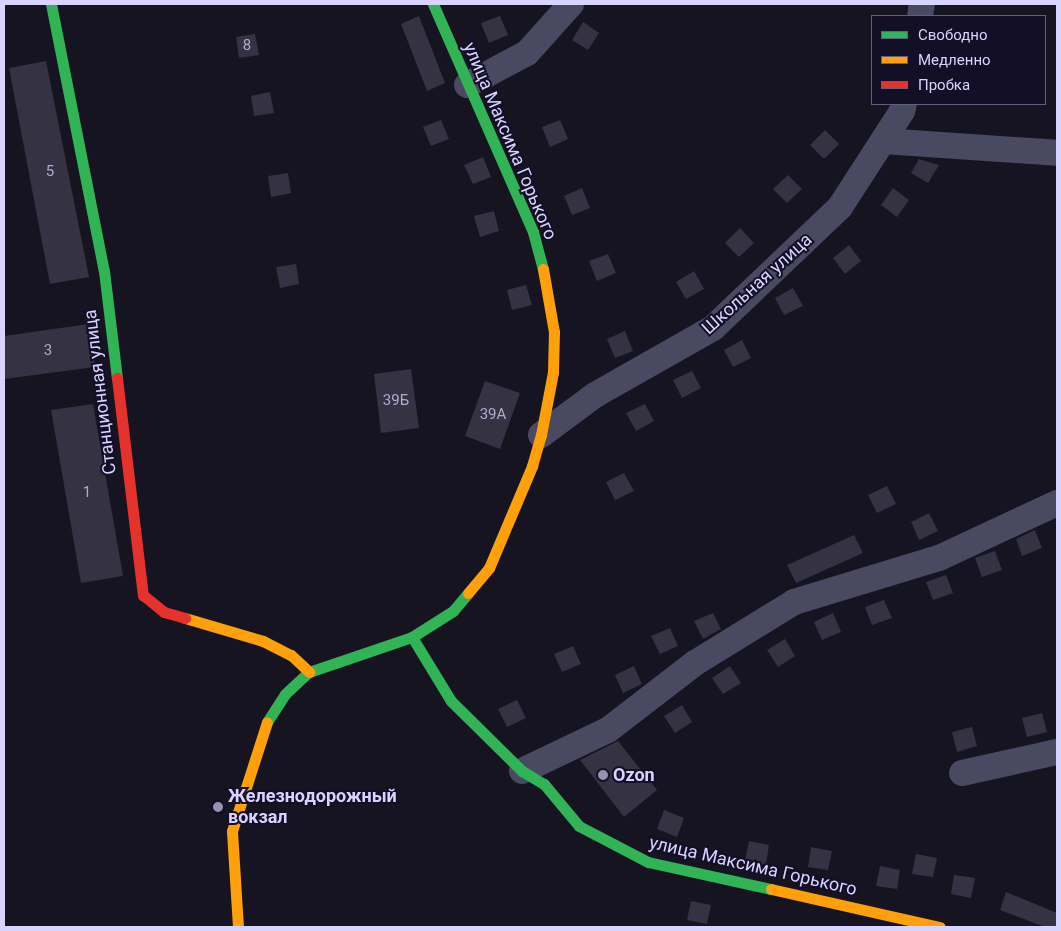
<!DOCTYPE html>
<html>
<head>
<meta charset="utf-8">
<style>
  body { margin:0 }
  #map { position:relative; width:1061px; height:931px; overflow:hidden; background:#161421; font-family:Roboto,sans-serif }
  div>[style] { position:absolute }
  .building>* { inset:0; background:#343243 }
  .street>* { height:26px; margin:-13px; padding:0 13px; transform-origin:13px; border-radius:13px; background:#4a4962 }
  .fast>* { height:11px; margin:-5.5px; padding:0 5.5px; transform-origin:5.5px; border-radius:5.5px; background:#30b455 }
  .slow>* { height:11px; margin:-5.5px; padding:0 5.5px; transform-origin:5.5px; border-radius:5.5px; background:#ff9f0a }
  .jam>* { height:11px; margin:-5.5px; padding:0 5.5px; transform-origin:5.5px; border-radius:5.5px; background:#e5322d }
  .dots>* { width:14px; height:14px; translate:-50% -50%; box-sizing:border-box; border:2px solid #130f26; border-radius:50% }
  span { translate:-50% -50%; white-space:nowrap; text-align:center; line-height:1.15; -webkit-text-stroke:4px #130f26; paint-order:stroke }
  .number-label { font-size:15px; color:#b0acd0 }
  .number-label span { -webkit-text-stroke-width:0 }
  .street-label { font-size:18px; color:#d9d4ff }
  .poi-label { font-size:18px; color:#d9d4ff; font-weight:700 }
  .left { translate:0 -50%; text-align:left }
  .frame { position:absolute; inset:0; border:5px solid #d9d4ff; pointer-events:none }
  .legend { position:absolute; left:871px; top:15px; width:175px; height:90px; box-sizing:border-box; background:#130f26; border:1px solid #625e7d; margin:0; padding:6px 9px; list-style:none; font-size:15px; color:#d9d4ff }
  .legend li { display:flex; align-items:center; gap:10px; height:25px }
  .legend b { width:25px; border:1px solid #625e7d }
</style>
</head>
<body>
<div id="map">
  <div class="building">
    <div style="clip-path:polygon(419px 16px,445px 83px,427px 91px,401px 24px)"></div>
    <div style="clip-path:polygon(500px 16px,508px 35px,489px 43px,481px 23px)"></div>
    <div style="clip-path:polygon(583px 22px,599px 33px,588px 50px,572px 40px)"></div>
    <div style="clip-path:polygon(255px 34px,259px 55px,239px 58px,236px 37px)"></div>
    <div style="clip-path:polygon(46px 61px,89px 277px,50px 284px,9px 68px)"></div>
    <div style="clip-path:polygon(270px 92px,274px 113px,254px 116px,251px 96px)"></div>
    <div style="clip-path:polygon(441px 120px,449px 139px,431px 146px,423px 127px)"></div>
    <div style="clip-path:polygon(560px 120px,568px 139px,550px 147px,542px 127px)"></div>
    <div style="clip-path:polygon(825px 130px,839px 144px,824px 159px,810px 145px)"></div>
    <div style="clip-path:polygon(483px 157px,491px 177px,473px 184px,464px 165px)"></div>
    <div style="clip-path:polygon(919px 159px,939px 165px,928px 183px,911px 173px)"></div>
    <div style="clip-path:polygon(288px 173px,291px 193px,271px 197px,268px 176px)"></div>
    <div style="clip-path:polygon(788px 175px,802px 189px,787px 203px,773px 189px)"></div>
    <div style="clip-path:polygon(582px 188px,590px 208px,572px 215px,564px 196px)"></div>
    <div style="clip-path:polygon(893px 188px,909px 200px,897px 217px,881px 205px)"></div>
    <div style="clip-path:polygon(494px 211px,499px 231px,480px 237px,474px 216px)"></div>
    <div style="clip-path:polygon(740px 228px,754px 243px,739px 257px,725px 243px)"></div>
    <div style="clip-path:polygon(849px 245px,861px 261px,845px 274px,833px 258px)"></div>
    <div style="clip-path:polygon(608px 254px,616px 273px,597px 281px,589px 261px)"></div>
    <div style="clip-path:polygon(296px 264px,299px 284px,280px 288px,276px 267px)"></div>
    <div style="clip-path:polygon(694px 271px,704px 289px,686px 299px,676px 282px)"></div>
    <div style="clip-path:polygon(526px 285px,532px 305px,512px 310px,507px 290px)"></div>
    <div style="clip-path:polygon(793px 288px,803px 306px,784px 315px,775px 298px)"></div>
    <div style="clip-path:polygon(89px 324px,95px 367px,4px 379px,4px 336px)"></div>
    <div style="clip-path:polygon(625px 331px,633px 351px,615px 358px,607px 339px)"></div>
    <div style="clip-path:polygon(742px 340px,751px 358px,733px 367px,724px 350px)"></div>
    <div style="clip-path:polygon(411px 369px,419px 428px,381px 433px,374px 374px)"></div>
    <div style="clip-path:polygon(692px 371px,701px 388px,682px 398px,673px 380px)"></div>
    <div style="clip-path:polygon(485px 381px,520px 393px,500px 449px,465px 436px)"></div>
    <div style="clip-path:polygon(93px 404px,123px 576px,81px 583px,51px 410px)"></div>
    <div style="clip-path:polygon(645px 404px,654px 421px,636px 431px,626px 413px)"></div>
    <div style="clip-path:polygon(624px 473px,634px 491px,615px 500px,606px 482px)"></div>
    <div style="clip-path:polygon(887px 486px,896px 504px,877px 513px,868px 495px)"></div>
    <div style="clip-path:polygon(929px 513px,938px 531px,919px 540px,911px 522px)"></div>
    <div style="clip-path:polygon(1035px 530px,1042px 548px,1022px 556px,1016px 539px)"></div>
    <div style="clip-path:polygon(854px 535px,863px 553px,796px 583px,787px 565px)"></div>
    <div style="clip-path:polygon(995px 551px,1002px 570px,982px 577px,975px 558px)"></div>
    <div style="clip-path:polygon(946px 575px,953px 593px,933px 600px,926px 582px)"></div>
    <div style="clip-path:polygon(884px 600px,892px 618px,872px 625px,865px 607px)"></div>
    <div style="clip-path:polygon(713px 613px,721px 629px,703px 639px,694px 621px)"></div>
    <div style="clip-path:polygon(833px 613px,841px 632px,822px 640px,814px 622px)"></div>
    <div style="clip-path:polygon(670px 628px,678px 646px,660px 654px,651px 636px)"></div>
    <div style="clip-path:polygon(785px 639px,795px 656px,778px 667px,767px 650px)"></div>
    <div style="clip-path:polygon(573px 646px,581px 664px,562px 672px,554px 654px)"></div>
    <div style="clip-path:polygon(634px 666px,642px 684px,623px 693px,615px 675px)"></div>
    <div style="clip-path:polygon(730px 666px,741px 683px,723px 694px,712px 678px)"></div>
    <div style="clip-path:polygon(517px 700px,526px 718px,507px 727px,498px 709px)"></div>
    <div style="clip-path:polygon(682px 705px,692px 722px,675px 733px,664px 716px)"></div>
    <div style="clip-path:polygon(1042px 713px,1047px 732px,1027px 737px,1022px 718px)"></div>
    <div style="clip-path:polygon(972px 727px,977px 746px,957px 752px,952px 732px)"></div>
    <div style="clip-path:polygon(618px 741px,657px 790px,624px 817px,580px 760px)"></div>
    <div style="clip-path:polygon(664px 810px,684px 818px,677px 837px,657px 829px)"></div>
    <div style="clip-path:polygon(749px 841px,769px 845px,766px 865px,745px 861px)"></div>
    <div style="clip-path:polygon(811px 847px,832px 851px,828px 870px,808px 867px)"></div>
    <div style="clip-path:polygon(916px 854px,937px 858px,933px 877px,912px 874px)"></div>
    <div style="clip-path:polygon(880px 866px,900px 870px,897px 889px,876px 886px)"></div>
    <div style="clip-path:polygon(954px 875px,975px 878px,971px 898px,951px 894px)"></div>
    <div style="clip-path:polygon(1006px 892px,1057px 913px,1057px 927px,1045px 927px,1000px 910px)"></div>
    <div style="clip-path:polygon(691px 901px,711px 905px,707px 924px,687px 920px)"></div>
  </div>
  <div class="street">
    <div style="left:920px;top:16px;width:12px;rotate:-81deg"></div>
    <div style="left:467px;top:85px;width:68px;rotate:-28.1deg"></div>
    <div style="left:527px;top:53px;width:66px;rotate:-48.1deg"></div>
    <div style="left:883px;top:141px;width:174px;rotate:3.9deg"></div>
    <div style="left:541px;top:435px;width:67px;rotate:-36.5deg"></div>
    <div style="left:595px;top:395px;width:136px;rotate:-29.6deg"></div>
    <div style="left:713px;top:328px;width:175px;rotate:-43.6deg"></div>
    <div style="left:840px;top:207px;width:114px;rotate:-57.1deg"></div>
    <div style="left:902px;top:111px;width:7px;rotate:-74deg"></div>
    <div style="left:522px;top:771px;width:95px;rotate:-25.5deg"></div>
    <div style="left:608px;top:730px;width:110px;rotate:-37.6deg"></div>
    <div style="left:695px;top:663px;width:116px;rotate:-31.6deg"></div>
    <div style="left:794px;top:602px;width:152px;rotate:-16.9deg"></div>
    <div style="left:939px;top:558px;width:130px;rotate:-25deg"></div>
    <div style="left:962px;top:773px;width:97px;rotate:-12.5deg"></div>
  </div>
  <div class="fast">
    <div style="left:51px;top:4px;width:272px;rotate:78.8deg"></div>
    <div style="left:104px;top:271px;width:108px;rotate:83.1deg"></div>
    <div style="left:433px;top:4px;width:249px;rotate:66.3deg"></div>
    <div style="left:533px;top:232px;width:38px;rotate:75deg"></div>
    <div style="left:412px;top:637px;width:75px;rotate:58.6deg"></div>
    <div style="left:451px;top:701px;width:100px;rotate:44.6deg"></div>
    <div style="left:522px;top:771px;width:26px;rotate:31deg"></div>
    <div style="left:544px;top:784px;width:55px;rotate:50.2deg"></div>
    <div style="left:579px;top:826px;width:78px;rotate:27.6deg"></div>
    <div style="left:648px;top:862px;width:126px;rotate:12.4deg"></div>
    <div style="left:267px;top:722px;width:33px;rotate:-57deg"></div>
    <div style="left:285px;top:694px;width:33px;rotate:-43deg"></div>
    <div style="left:309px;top:672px;width:109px;rotate:-18.8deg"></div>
    <div style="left:412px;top:637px;width:49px;rotate:-32.4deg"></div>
    <div style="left:453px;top:611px;width:23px;rotate:-50deg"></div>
  </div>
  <div class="slow">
    <div style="left:468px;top:593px;width:33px;rotate:-50deg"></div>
    <div style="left:489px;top:568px;width:111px;rotate:-67.1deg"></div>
    <div style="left:532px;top:466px;width:32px;rotate:-74deg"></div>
    <div style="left:541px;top:435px;width:64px;rotate:-79.2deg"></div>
    <div style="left:553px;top:372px;width:40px;rotate:-88.6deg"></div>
    <div style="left:554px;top:332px;width:64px;rotate:-99.9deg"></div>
    <div style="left:185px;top:618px;width:81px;rotate:16.4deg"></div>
    <div style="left:263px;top:641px;width:31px;rotate:27deg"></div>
    <div style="left:291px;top:655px;width:25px;rotate:43deg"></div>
    <div style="left:771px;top:889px;width:173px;rotate:12.7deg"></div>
    <div style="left:238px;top:927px;width:96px;rotate:-93.6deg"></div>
    <div style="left:232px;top:831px;width:114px;rotate:-72.2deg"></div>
  </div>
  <div class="jam">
    <div style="left:117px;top:378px;width:219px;rotate:83.2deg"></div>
    <div style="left:143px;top:595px;width:27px;rotate:39deg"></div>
    <div style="left:164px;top:612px;width:22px;rotate:16deg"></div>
  </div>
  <div class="dots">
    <div style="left:603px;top:775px;background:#9591b1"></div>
    <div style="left:218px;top:807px;background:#9591b1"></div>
  </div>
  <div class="number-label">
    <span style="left:247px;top:46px">8</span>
    <span style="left:50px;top:172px">5</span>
    <span style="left:48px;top:351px">3</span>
    <span style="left:396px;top:401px">39Б</span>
    <span style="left:493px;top:415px">39А</span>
    <span style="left:87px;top:493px">1</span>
  </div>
  <div class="street-label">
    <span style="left:510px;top:141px;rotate:67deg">улица Максима Горького</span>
    <span style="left:757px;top:284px;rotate:-42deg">Школьная улица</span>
    <span style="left:100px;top:392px;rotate:-97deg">Станционная улица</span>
    <span style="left:753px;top:866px;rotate:13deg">улица Максима Горького</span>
  </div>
  <div class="poi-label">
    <span class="left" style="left:613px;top:775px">Ozon</span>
    <span class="left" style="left:228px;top:807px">Железнодорожный<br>вокзал</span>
  </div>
  <div class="frame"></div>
  <ul class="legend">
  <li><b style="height:6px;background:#30b455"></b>Свободно</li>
  <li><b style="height:6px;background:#ff9f0a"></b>Медленно</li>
  <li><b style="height:6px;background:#e5322d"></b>Пробка</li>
  </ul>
</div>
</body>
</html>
